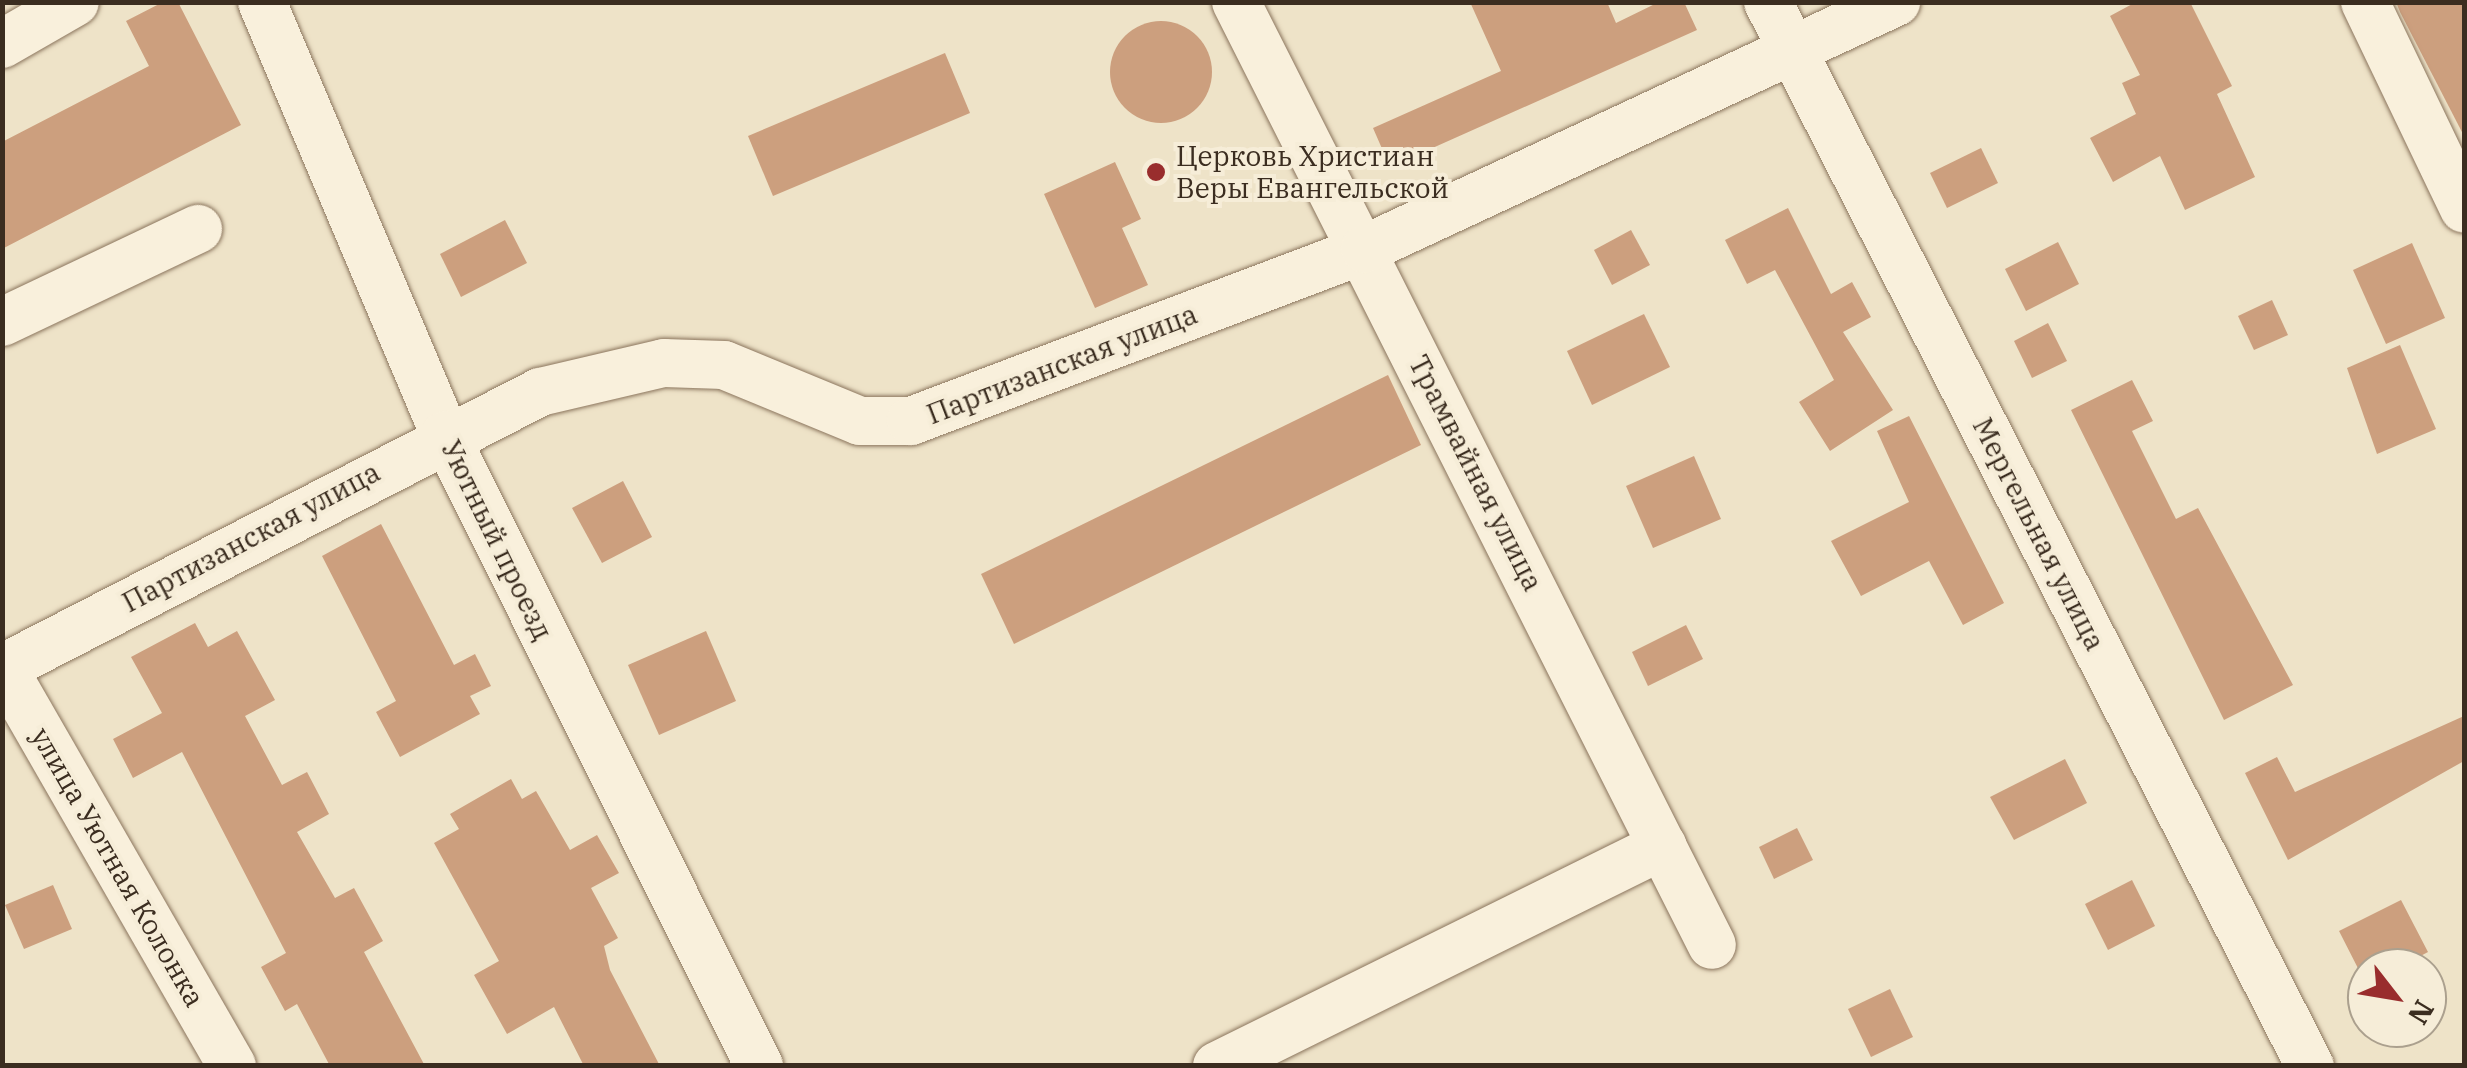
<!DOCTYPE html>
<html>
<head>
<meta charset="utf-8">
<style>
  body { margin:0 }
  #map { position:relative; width:2467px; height:1068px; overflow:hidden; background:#eee3c8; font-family:"IBM Plex Serif",serif }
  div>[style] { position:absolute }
  .building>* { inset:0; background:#cc9f7e }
  .round { border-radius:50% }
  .roads { filter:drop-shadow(0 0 2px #8b755d) drop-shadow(0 0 2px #8b755d) }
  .minor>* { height:48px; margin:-24px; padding:0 24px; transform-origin:24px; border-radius:24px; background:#f9f0dc }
  .dots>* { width:28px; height:28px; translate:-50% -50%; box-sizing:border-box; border:5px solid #f6edd8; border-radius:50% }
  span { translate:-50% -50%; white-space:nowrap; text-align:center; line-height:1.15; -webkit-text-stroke:8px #f6edd8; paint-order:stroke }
  .poi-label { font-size:28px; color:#3b2d20 }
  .left { translate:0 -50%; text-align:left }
  .street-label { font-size:28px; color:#3b2d20 }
  .frame { position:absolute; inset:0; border:5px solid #3b2d20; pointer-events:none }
  .north { position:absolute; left:2347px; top:948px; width:100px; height:100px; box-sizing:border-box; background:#f6edd8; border:2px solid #aba08e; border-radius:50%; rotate:121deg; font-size:28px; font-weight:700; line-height:40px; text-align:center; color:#3b2d20 }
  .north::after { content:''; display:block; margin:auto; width:35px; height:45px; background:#992d2d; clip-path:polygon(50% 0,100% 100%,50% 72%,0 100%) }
</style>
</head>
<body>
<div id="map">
  <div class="building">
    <div style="clip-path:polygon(163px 2px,178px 2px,241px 125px,2px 249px,2px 142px,149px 66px,126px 21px)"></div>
    <div style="clip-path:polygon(1470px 2px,1607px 2px,1616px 23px,1659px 2px,1684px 2px,1697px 30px,1390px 167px,1373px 128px,1501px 71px)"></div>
    <div style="clip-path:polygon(2136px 2px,2190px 2px,2232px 86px,2217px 94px,2255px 177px,2185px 210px,2160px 156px,2113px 182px,2090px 138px,2136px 114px,2122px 83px,2140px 75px,2110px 16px)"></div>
    <div style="clip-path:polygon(2396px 2px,2464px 2px,2464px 136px,2400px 12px)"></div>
    <div class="round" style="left:1110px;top:21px;width:102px;height:102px"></div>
    <div style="clip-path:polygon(945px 53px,970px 113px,773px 196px,748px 136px)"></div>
    <div style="clip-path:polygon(1981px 148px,1998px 183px,1947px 208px,1930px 173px)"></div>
    <div style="clip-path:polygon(1115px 162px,1141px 219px,1122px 228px,1148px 285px,1095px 308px,1044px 194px)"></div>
    <div style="clip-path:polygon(1788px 208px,1831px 294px,1852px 282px,1871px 317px,1843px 332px,1893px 410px,1830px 451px,1799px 402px,1834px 380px,1775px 270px,1747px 284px,1725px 240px)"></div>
    <div style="clip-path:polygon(505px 220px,527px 263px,461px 297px,440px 254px)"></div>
    <div style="clip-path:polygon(1631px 230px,1650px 265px,1612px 285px,1594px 250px)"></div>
    <div style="clip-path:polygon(2058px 242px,2079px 284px,2026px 311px,2005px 269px)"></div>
    <div style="clip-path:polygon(2412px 243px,2445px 318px,2386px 344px,2353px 270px)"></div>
    <div style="clip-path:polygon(2272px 300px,2288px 335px,2254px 350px,2238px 316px)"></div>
    <div style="clip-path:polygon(1644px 314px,1670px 367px,1592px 405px,1567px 351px)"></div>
    <div style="clip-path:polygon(2048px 323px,2067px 361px,2032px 378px,2014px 341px)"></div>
    <div style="clip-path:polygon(2400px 345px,2436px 429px,2377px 454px,2347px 368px)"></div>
    <div style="clip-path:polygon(1388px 375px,1421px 445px,1014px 644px,981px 574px)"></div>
    <div style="clip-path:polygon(2132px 380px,2153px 421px,2132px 431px,2176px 519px,2198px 508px,2293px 685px,2224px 720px,2071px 410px)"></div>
    <div style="clip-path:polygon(1909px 416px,2004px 603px,1963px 625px,1929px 561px,1861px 596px,1831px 541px,1909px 502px,1877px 431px)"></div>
    <div style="clip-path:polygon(1694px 456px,1721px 519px,1653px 548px,1626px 486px)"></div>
    <div style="clip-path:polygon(623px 481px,652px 537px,602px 563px,572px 508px)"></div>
    <div style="clip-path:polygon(381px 524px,454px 665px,475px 654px,491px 686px,470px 696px,480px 714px,400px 757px,376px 712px,396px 701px,322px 556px)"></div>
    <div style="clip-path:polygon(195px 623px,208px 647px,237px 631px,275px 700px,245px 716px,282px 785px,307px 772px,329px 814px,297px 832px,335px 898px,354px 888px,383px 941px,364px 952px,425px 1066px,330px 1066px,297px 1004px,285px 1011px,261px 967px,286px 953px,182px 752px,133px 778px,113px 739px,162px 713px,131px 657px)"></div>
    <div style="clip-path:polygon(1686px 625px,1703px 659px,1648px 686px,1632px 652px)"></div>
    <div style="clip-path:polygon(706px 631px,736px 701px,659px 735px,628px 665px)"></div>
    <div style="clip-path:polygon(2464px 716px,2464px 761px,2288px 860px,2245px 773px,2277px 757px,2295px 792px)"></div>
    <div style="clip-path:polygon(2065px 759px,2087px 803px,2014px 840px,1990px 797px)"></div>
    <div style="clip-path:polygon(511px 779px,522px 799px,536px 791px,570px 850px,597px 835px,619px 873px,591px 888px,618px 938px,604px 946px,610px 970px,660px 1066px,584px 1066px,554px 1007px,507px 1034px,474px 975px,499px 961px,434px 843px,459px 829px,450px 814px)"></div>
    <div style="clip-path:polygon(1797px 828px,1813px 860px,1774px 879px,1759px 847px)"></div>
    <div style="clip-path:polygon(2132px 880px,2155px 926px,2108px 950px,2085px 904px)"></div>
    <div style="clip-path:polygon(53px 885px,72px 929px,24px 949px,5px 905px)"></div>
    <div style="clip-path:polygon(2401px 900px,2428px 952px,2398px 968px,2367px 968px,2366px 984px,2339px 931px)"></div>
    <div style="clip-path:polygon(1890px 989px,1913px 1037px,1871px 1057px,1848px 1009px)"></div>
  </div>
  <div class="roads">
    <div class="minor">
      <div style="left:262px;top:2px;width:470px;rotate:67.1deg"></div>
      <div style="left:445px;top:435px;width:705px;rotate:63.54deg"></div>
      <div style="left:1236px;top:2px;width:1056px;rotate:63.22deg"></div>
      <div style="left:1768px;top:2px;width:1194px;rotate:63.01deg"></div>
      <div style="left:2365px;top:2px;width:229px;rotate:64.4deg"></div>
      <div style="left:2px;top:44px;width:84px;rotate:-29.9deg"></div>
      <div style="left:2px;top:322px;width:217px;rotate:-25.4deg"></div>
      <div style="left:232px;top:1066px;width:459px;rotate:-119.9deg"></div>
      <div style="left:3px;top:668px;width:604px;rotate:-27.2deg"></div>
      <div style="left:540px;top:392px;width:127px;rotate:-13.2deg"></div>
      <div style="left:664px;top:363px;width:60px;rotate:1.9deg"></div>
      <div style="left:724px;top:365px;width:147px;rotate:22.4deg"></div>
      <div style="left:860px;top:421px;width:51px"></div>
      <div style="left:911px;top:421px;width:485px;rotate:-20.7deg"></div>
      <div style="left:1365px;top:249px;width:586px;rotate:-24.95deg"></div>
      <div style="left:1217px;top:1066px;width:497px;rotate:-26.3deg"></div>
    </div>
  </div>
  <div class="dots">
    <div style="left:1156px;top:172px;background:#992d2d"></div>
  </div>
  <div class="poi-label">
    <span class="left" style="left:1176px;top:172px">Церковь Христиан<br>Веры Евангельской</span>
  </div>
  <div class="street-label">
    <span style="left:1062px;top:364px;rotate:-21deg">Партизанская улица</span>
    <span style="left:1476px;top:473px;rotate:63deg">Трамвайная улица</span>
    <span style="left:2039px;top:534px;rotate:63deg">Мергельная улица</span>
    <span style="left:251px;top:537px;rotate:-28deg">Партизанская улица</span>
    <span style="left:497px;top:540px;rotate:64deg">Уютный проезд</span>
    <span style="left:118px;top:867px;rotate:60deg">улица Уютная Колонка</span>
  </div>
  <div class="frame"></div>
  <div class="north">N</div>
</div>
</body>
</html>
